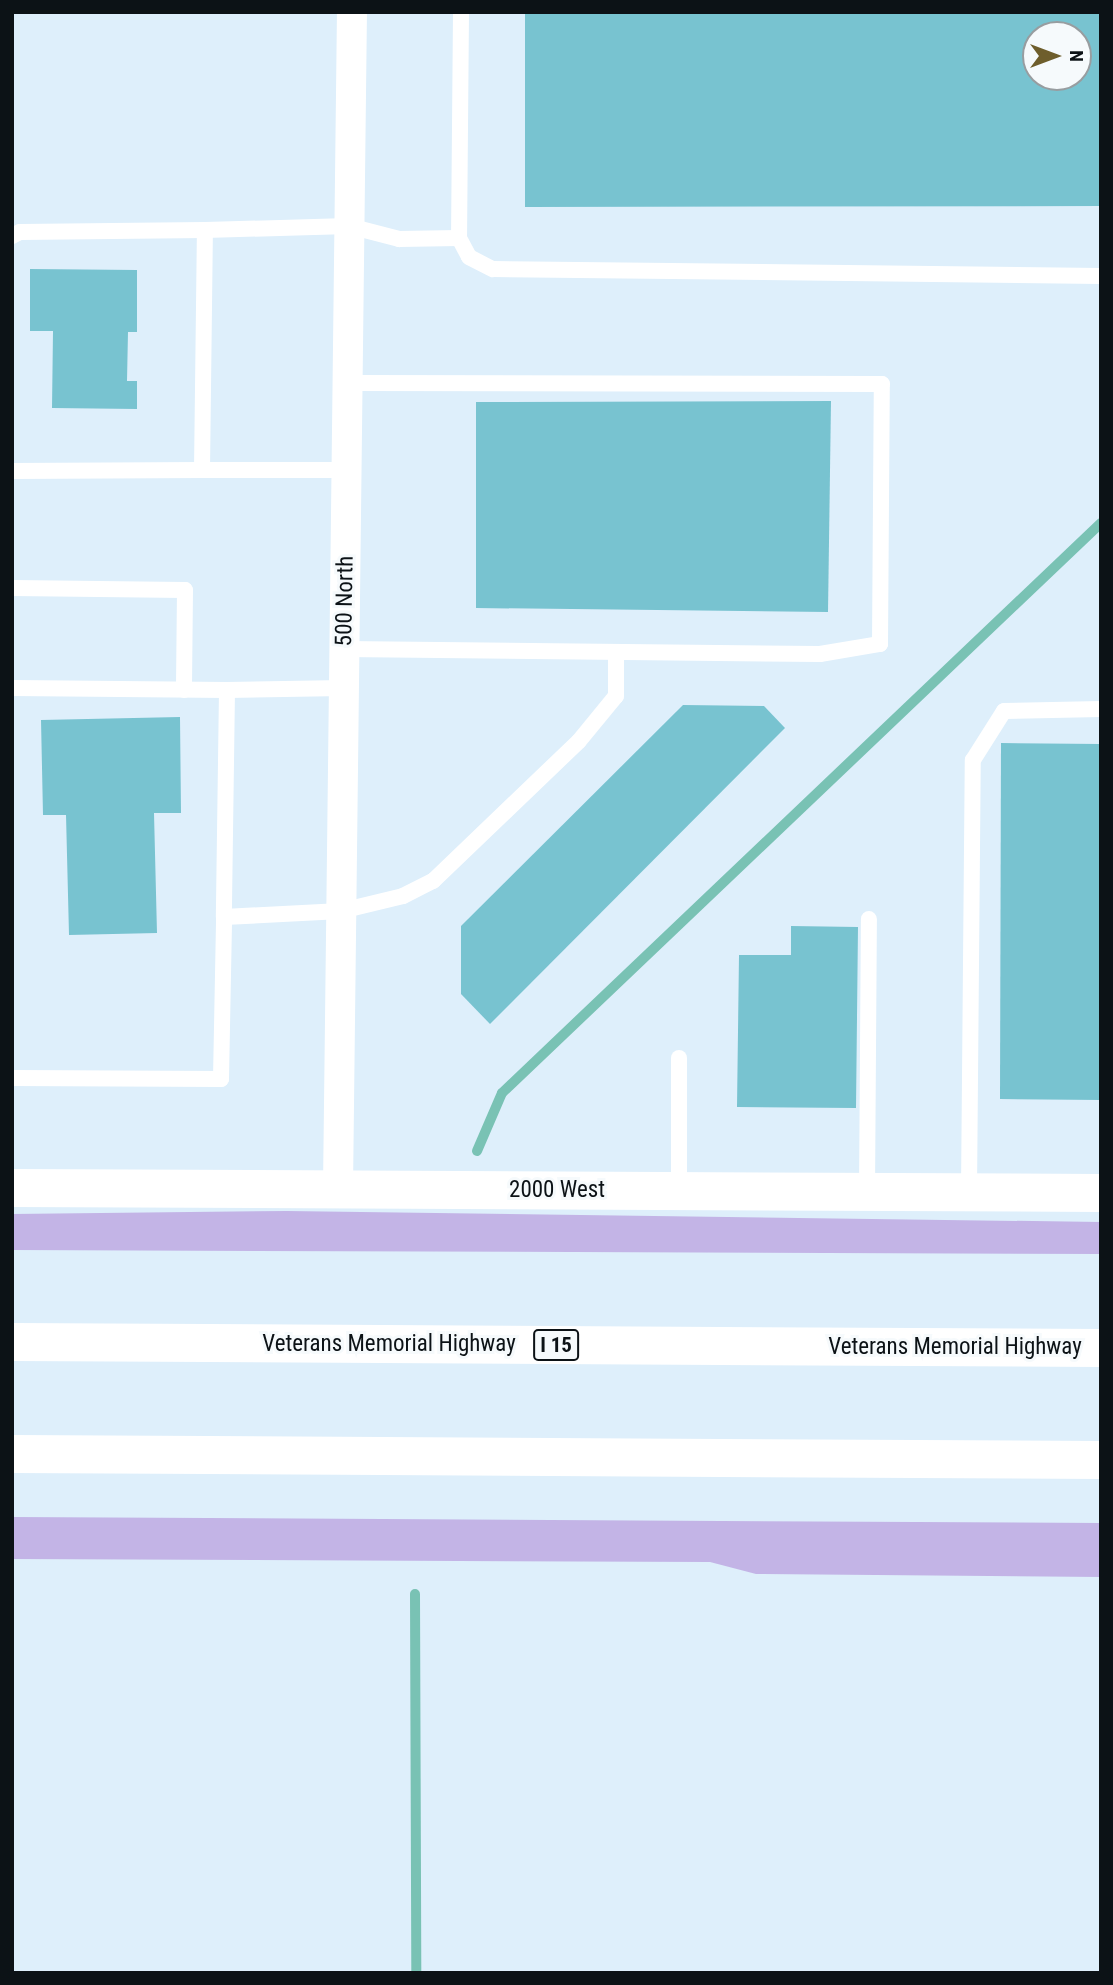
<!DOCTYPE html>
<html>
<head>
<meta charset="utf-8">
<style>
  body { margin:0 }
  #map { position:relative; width:1113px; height:1985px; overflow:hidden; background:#deeffb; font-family:"Roboto Condensed",sans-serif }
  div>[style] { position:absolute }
  .green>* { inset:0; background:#c3b4e6 }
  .stream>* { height:10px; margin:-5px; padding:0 5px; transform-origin:5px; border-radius:5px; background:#79c2b4 }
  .building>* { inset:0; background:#78c3d0 }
  .lane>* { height:16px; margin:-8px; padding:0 8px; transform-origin:8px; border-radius:8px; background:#fff }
  .street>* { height:30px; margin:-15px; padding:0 15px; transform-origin:15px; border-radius:15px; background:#fff }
  .secondary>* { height:38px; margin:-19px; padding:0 19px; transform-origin:19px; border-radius:19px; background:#fff }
  .highway>* { height:38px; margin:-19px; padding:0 19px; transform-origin:19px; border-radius:19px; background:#fff }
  span { translate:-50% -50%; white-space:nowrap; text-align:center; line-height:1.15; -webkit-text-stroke:6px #f6fafc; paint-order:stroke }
  .shield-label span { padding:2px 5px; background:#f6fafc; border:2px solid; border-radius:5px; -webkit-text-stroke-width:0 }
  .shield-label { font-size:21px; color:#0c1216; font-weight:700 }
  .street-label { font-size:23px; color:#0c1216 }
  .frame { position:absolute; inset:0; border:14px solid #0c1216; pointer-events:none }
  .north { position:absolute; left:1022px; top:21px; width:70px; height:70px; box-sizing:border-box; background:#f6fafc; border:2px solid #989da0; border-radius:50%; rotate:90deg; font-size:19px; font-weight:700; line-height:28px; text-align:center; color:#0c1216 }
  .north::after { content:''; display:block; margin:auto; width:24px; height:32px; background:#6e5e2c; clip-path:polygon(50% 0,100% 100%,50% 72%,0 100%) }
</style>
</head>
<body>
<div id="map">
  <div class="green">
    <div style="clip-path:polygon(287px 1211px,1101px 1222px,1101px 1254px,12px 1250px,12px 1214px)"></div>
    <div style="clip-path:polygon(12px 1517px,1101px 1523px,1101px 1577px,756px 1574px,710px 1562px,12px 1559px)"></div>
  </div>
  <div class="stream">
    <div style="left:477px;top:1151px;width:63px;rotate:-66.7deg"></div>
    <div style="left:502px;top:1093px;width:827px;rotate:-43.58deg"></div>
    <div style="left:415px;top:1594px;width:379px;rotate:89.8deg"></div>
  </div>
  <div class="building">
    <div style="clip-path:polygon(evenodd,525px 12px,1101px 12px,1101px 206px,525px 207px,525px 12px,1036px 35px,1078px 35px,1078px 77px,1036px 77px,1036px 35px)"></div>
    <div style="clip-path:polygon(30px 269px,137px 270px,137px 332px,128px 332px,127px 381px,137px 381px,137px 409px,52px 408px,53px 331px,30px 331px)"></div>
    <div style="clip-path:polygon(831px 401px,828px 612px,476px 608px,476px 402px)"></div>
    <div style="clip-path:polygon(683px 705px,764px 706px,785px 728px,490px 1024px,461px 994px,461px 926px)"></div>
    <div style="clip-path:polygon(180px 717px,181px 813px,154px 813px,157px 933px,69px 935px,66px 815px,43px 815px,41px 720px)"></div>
    <div style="clip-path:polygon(1001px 743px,1101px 744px,1101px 1100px,1000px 1099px)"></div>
    <div style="clip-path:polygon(791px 926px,858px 927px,856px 1108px,737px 1107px,739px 955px,791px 955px)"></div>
  </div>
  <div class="lane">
    <div style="left:461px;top:12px;width:226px;rotate:90.5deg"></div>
    <div style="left:459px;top:238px;width:21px;rotate:62deg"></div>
    <div style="left:469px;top:257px;width:27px;rotate:27deg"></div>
    <div style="left:493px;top:269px;width:608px;rotate:0.66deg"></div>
    <div style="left:12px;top:236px;width:9px;rotate:-27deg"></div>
    <div style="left:20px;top:232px;width:185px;rotate:-0.6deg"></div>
    <div style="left:347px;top:470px;width:145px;rotate:180deg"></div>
    <div style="left:202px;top:470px;width:240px;rotate:-89.3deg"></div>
    <div style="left:205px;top:230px;width:144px;rotate:-1.6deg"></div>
    <div style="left:349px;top:226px;width:52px;rotate:14.6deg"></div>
    <div style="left:399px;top:239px;width:60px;rotate:-1deg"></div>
    <div style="left:12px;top:471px;width:190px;rotate:-0.3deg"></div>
    <div style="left:12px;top:588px;width:173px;rotate:0.7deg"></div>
    <div style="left:185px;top:590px;width:100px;rotate:90.6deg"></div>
    <div style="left:344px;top:649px;width:476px;rotate:0.6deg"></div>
    <div style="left:820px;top:654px;width:61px;rotate:-9.5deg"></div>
    <div style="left:880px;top:644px;width:260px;rotate:-89.6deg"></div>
    <div style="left:882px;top:384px;width:534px;rotate:-179.89deg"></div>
    <div style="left:12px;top:688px;width:215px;rotate:0.5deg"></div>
    <div style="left:344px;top:688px;width:117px;rotate:179deg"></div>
    <div style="left:227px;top:690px;width:227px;rotate:90.8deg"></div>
    <div style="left:224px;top:917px;width:117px;rotate:-2.9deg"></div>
    <div style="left:341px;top:911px;width:64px;rotate:-13.6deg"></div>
    <div style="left:403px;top:896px;width:34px;rotate:-27deg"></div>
    <div style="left:433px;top:881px;width:202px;rotate:-43.8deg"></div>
    <div style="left:579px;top:741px;width:58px;rotate:-50.6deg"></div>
    <div style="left:616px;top:696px;width:44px;rotate:-90deg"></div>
    <div style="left:679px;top:1058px;width:133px;rotate:90deg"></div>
    <div style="left:12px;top:1078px;width:209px;rotate:0.3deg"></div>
    <div style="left:221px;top:1079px;width:162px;rotate:-88.9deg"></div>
    <div style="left:867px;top:1192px;width:273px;rotate:-89.6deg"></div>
    <div style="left:969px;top:1192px;width:432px;rotate:-89.5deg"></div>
    <div style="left:973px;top:760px;width:58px;rotate:-57.7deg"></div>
    <div style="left:1004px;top:711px;width:97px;rotate:-1.2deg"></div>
  </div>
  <div class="street">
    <div style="left:338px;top:1189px;width:1177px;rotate:-89.32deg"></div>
  </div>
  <div class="secondary">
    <div style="left:12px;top:1188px;width:1089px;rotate:0.26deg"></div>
  </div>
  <div class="highway">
    <div style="left:12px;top:1342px;width:1089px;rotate:0.32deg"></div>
    <div style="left:12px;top:1454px;width:1089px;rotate:0.32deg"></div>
  </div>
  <div class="shield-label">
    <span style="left:556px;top:1345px">I 15</span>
  </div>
  <div class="street-label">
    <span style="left:345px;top:601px;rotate:-89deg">500 North</span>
    <span style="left:557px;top:1190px">2000 West</span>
    <span style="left:389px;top:1344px">Veterans Memorial Highway</span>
    <span style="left:955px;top:1347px">Veterans Memorial Highway</span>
  </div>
  <div class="frame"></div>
  <div class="north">N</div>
</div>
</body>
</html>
